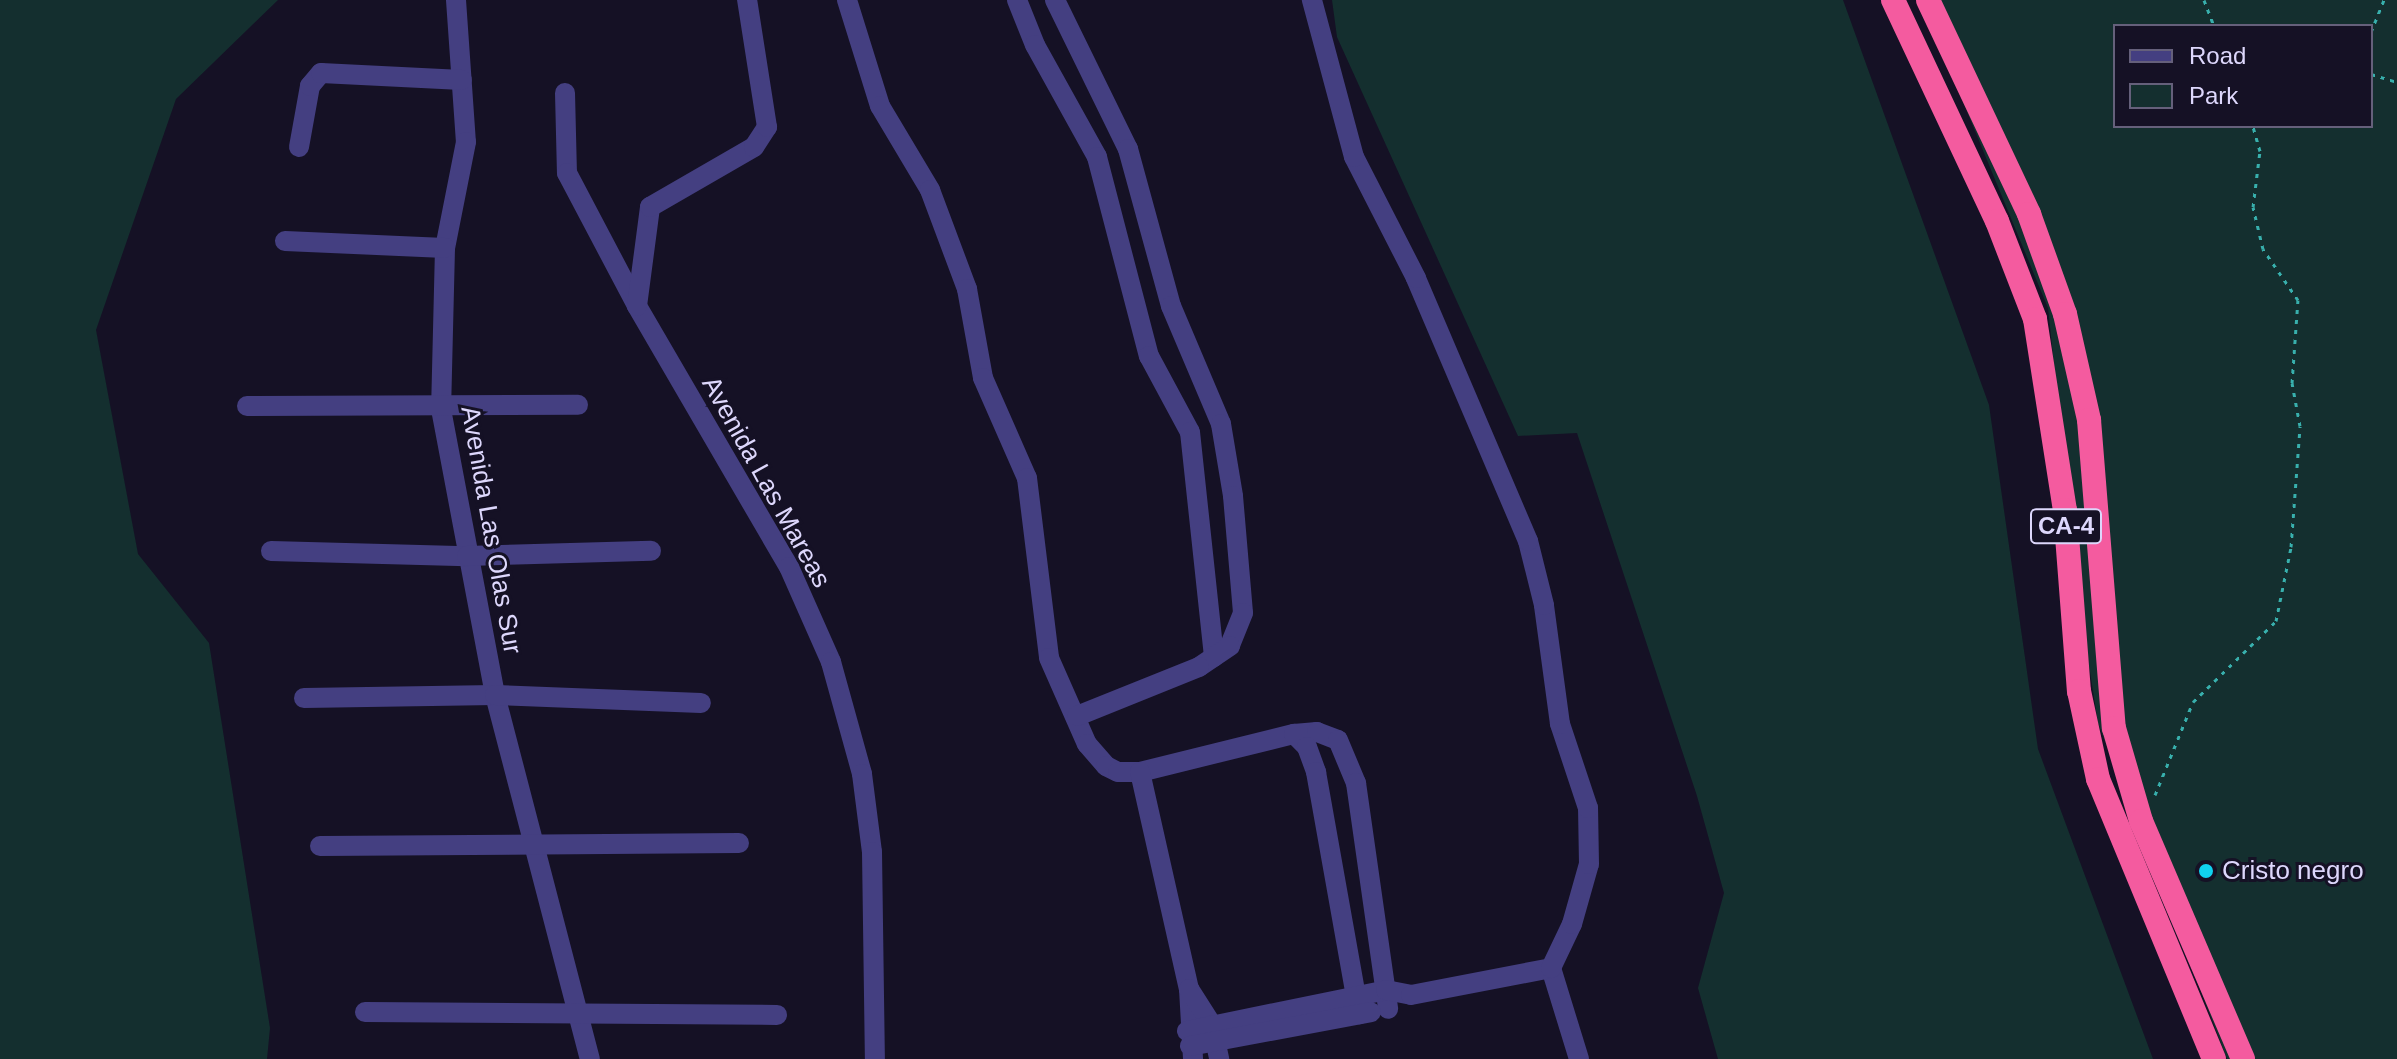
<!DOCTYPE html>
<html>
<head>
<meta charset="utf-8">
<style>
  body { margin:0 }
  #map { position:relative; width:2397px; height:1059px; overflow:hidden; background:#151125; font-family:Arial,sans-serif }
  div>[style] { position:absolute }
  .green>* { inset:0; background:#142f2f }
  .path>* { height:3px; margin-top:-1.5px; transform-origin:0; background:repeating-linear-gradient(90deg,#38b0ad 0 4px,transparent 0 10px) }
  .minor>* { height:20px; margin:-10px; padding:0 10px; transform-origin:10px; border-radius:10px; background:#443f81 }
  .highway>* { height:24px; margin:-12px; padding:0 12px; transform-origin:12px; border-radius:12px; background:#f45b9f }
  .dots>* { width:22px; height:22px; translate:-50% -50%; box-sizing:border-box; border:4px solid #151125; border-radius:50% }
  span { translate:-50% -50%; white-space:nowrap; text-align:center; line-height:1.15; -webkit-text-stroke:6px #151125; paint-order:stroke }
  .shield-label span { padding:2px 6px; background:#151125; border:2px solid; border-radius:6px; -webkit-text-stroke-width:0 }
  .shield-label { font-size:24px; color:#ddd7fc; font-weight:700 }
  .street-label { font-size:26px; color:#ddd7fc }
  .poi-label { font-size:26px; color:#ddd7fc }
  .left { translate:0 -50%; text-align:left }
  .legend { position:absolute; left:2113px; top:24px; width:260px; height:104px; box-sizing:border-box; background:#151125; border:2px solid #65607b; margin:0; padding:10px 14px; list-style:none; font-size:24px; color:#ddd7fc }
  .legend li { display:flex; align-items:center; gap:16px; height:40px }
  .legend b { width:40px; border:2px solid #65607b }
</style>
</head>
<body>
<div id="map">
  <div class="green">
    <div style="clip-path:polygon(0 0,278px 0,176px 99px,96px 330px,138px 554px,209px 643px,270px 1028px,267px 1059px,0 1059px)"></div>
    <div style="clip-path:polygon(1332px 0,1843px 0,1989px 405px,2038px 749px,2153px 1059px,1718px 1059px,1698px 988px,1724px 893px,1697px 796px,1577px 433px,1518px 436px,1337px 37px)"></div>
    <div style="clip-path:polygon(evenodd,1921px 0,2397px 0,2397px 1059px,2227px 1059px,2098px 723px,2079px 601px,2048px 308px,1921px 0,2115px 26px,2371px 26px,2371px 126px,2115px 126px,2115px 26px)"></div>
  </div>
  <div class="path">
    <div style="left:2204px;top:0;width:28px;rotate:69deg"></div>
    <div style="left:2371px;top:32px;width:35px;rotate:-68deg"></div>
    <div style="left:2371px;top:74px;width:27px;rotate:17deg"></div>
    <div style="left:2155px;top:795px;width:100px;rotate:-67.8deg"></div>
    <div style="left:2193px;top:702px;width:116px;rotate:-44.3deg"></div>
    <div style="left:2276px;top:621px;width:76px;rotate:-78.5deg"></div>
    <div style="left:2291px;top:547px;width:121px;rotate:-85.7deg"></div>
    <div style="left:2300px;top:426px;width:44px;rotate:-100.5deg"></div>
    <div style="left:2292px;top:383px;width:83px;rotate:-85.9deg"></div>
    <div style="left:2298px;top:300px;width:62px;rotate:-124.5deg"></div>
    <div style="left:2263px;top:249px;width:43px;rotate:-103.4deg"></div>
    <div style="left:2253px;top:207px;width:56px;rotate:-82.9deg"></div>
    <div style="left:2260px;top:151px;width:26px;rotate:-106deg"></div>
  </div>
  <div class="minor">
    <div style="left:456px;top:0;width:142px;rotate:86deg"></div>
    <div style="left:466px;top:142px;width:108px;rotate:101.2deg"></div>
    <div style="left:445px;top:248px;width:161px;rotate:91.4deg"></div>
    <div style="left:441px;top:409px;width:291px;rotate:79.3deg"></div>
    <div style="left:495px;top:695px;width:376px;rotate:75.4deg"></div>
    <div style="left:847px;top:0;width:111px;rotate:72.7deg"></div>
    <div style="left:880px;top:106px;width:98px;rotate:59.2deg"></div>
    <div style="left:930px;top:190px;width:106px;rotate:69.5deg"></div>
    <div style="left:967px;top:289px;width:90px;rotate:79.8deg"></div>
    <div style="left:983px;top:378px;width:109px;rotate:66.3deg"></div>
    <div style="left:1027px;top:478px;width:181px;rotate:83deg"></div>
    <div style="left:1049px;top:658px;width:94px;rotate:66.2deg"></div>
    <div style="left:1087px;top:744px;width:29px;rotate:49deg"></div>
    <div style="left:1106px;top:766px;width:13px;rotate:27deg"></div>
    <div style="left:1118px;top:772px;width:22px"></div>
    <div style="left:1140px;top:772px;width:159px;rotate:-13.9deg"></div>
    <div style="left:1294px;top:734px;width:23px;rotate:-5deg"></div>
    <div style="left:1317px;top:732px;width:22px;rotate:21deg"></div>
    <div style="left:1338px;top:740px;width:47px;rotate:67.3deg"></div>
    <div style="left:1356px;top:783px;width:228px;rotate:81.9deg"></div>
    <div style="left:1017px;top:0;width:48px;rotate:68.2deg"></div>
    <div style="left:1035px;top:45px;width:128px;rotate:61deg"></div>
    <div style="left:1097px;top:157px;width:206px;rotate:75.4deg"></div>
    <div style="left:1149px;top:356px;width:86px;rotate:61.7deg"></div>
    <div style="left:1190px;top:432px;width:226px;rotate:83.9deg"></div>
    <div style="left:1055px;top:0;width:166px;rotate:63.9deg"></div>
    <div style="left:1128px;top:149px;width:163px;rotate:74.7deg"></div>
    <div style="left:1171px;top:306px;width:128px;rotate:67deg"></div>
    <div style="left:1221px;top:424px;width:73px;rotate:80.5deg"></div>
    <div style="left:1233px;top:496px;width:117px;rotate:85.1deg"></div>
    <div style="left:1243px;top:613px;width:35px;rotate:112deg"></div>
    <div style="left:1230px;top:646px;width:37px;rotate:146deg"></div>
    <div style="left:1199px;top:667px;width:131px;rotate:158.1deg"></div>
    <div style="left:565px;top:93px;width:80px;rotate:88.6deg"></div>
    <div style="left:567px;top:173px;width:150px;rotate:62.2deg"></div>
    <div style="left:637px;top:306px;width:302px;rotate:59.8deg"></div>
    <div style="left:789px;top:567px;width:104px;rotate:66.1deg"></div>
    <div style="left:831px;top:662px;width:116px;rotate:74.5deg"></div>
    <div style="left:862px;top:774px;width:79px;rotate:82.7deg"></div>
    <div style="left:872px;top:852px;width:207px;rotate:89.2deg"></div>
    <div style="left:299px;top:147px;width:62px;rotate:-79.8deg"></div>
    <div style="left:310px;top:86px;width:17px;rotate:-50deg"></div>
    <div style="left:321px;top:73px;width:141px;rotate:2.8deg"></div>
    <div style="left:285px;top:241px;width:160px;rotate:2.5deg"></div>
    <div style="left:637px;top:306px;width:100px;rotate:-82.5deg"></div>
    <div style="left:650px;top:207px;width:120px;rotate:-30deg"></div>
    <div style="left:754px;top:147px;width:24px;rotate:-57deg"></div>
    <div style="left:767px;top:127px;width:129px;rotate:-98.9deg"></div>
    <div style="left:247px;top:406px;width:331px;rotate:-0.2deg"></div>
    <div style="left:271px;top:551px;width:196px;rotate:1.5deg"></div>
    <div style="left:467px;top:556px;width:184px;rotate:-1.6deg"></div>
    <div style="left:304px;top:698px;width:191px;rotate:-0.9deg"></div>
    <div style="left:495px;top:695px;width:206px;rotate:2.2deg"></div>
    <div style="left:1294px;top:734px;width:18px;rotate:45deg"></div>
    <div style="left:1307px;top:747px;width:27px;rotate:70deg"></div>
    <div style="left:1316px;top:772px;width:246px;rotate:79.9deg"></div>
    <div style="left:1140px;top:772px;width:222px;rotate:77.3deg"></div>
    <div style="left:1189px;top:989px;width:70px;rotate:86.7deg"></div>
    <div style="left:320px;top:846px;width:419px;rotate:-0.4deg"></div>
    <div style="left:1551px;top:968px;width:95px;rotate:72.9deg"></div>
    <div style="left:1189px;top:989px;width:43px;rotate:57.4deg"></div>
    <div style="left:1212px;top:1025px;width:35px;rotate:78deg"></div>
    <div style="left:365px;top:1012px;width:412px;rotate:0.4deg"></div>
    <div style="left:1187px;top:1031px;width:203px;rotate:-11.6deg"></div>
    <div style="left:1386px;top:990px;width:25px;rotate:11deg"></div>
    <div style="left:1411px;top:995px;width:143px;rotate:-10.9deg"></div>
    <div style="left:1551px;top:968px;width:49px;rotate:-64.5deg"></div>
    <div style="left:1572px;top:924px;width:62px;rotate:-74.2deg"></div>
    <div style="left:1589px;top:864px;width:56px;rotate:-91deg"></div>
    <div style="left:1588px;top:808px;width:89px;rotate:-108.4deg"></div>
    <div style="left:1560px;top:724px;width:120px;rotate:-97.7deg"></div>
    <div style="left:1544px;top:605px;width:66px;rotate:-104deg"></div>
    <div style="left:1528px;top:541px;width:286px;rotate:-113.1deg"></div>
    <div style="left:1416px;top:278px;width:136px;rotate:-117.1deg"></div>
    <div style="left:1354px;top:157px;width:163px;rotate:-105deg"></div>
    <div style="left:1190px;top:1046px;width:184px;rotate:-10.6deg"></div>
  </div>
  <div class="highway">
    <div style="left:1893px;top:0;width:244px;rotate:64.8deg"></div>
    <div style="left:1997px;top:221px;width:105px;rotate:68.8deg"></div>
    <div style="left:2035px;top:319px;width:193px;rotate:81.1deg"></div>
    <div style="left:2065px;top:510px;width:182px;rotate:85.6deg"></div>
    <div style="left:2079px;top:691px;width:90px;rotate:77.8deg"></div>
    <div style="left:2098px;top:779px;width:303px;rotate:67.5deg"></div>
    <div style="left:1928px;top:0;width:237px;rotate:64.7deg"></div>
    <div style="left:2029px;top:214px;width:106px;rotate:70.2deg"></div>
    <div style="left:2065px;top:314px;width:109px;rotate:77.2deg"></div>
    <div style="left:2089px;top:420px;width:309px;rotate:85.4deg"></div>
    <div style="left:2114px;top:728px;width:97px;rotate:73.8deg"></div>
    <div style="left:2141px;top:821px;width:259px;rotate:66.8deg"></div>
  </div>
  <div class="dots">
    <div style="left:2206px;top:871px;background:#10d2ef"></div>
  </div>
  <div class="shield-label">
    <span style="left:2066px;top:526px">CA-4</span>
  </div>
  <div class="street-label">
    <span style="left:766px;top:482px;rotate:61deg">Avenida Las Mareas</span>
    <span style="left:491px;top:530px;rotate:80deg">Avenida Las Olas Sur</span>
  </div>
  <div class="poi-label">
    <span class="left" style="left:2222px;top:871px">Cristo negro</span>
  </div>
  <ul class="legend">
  <li><b style="height:10px;background:#443f81"></b>Road</li>
  <li><b style="height:22px;background:#142f2f"></b>Park</li>
  </ul>
</div>
</body>
</html>
